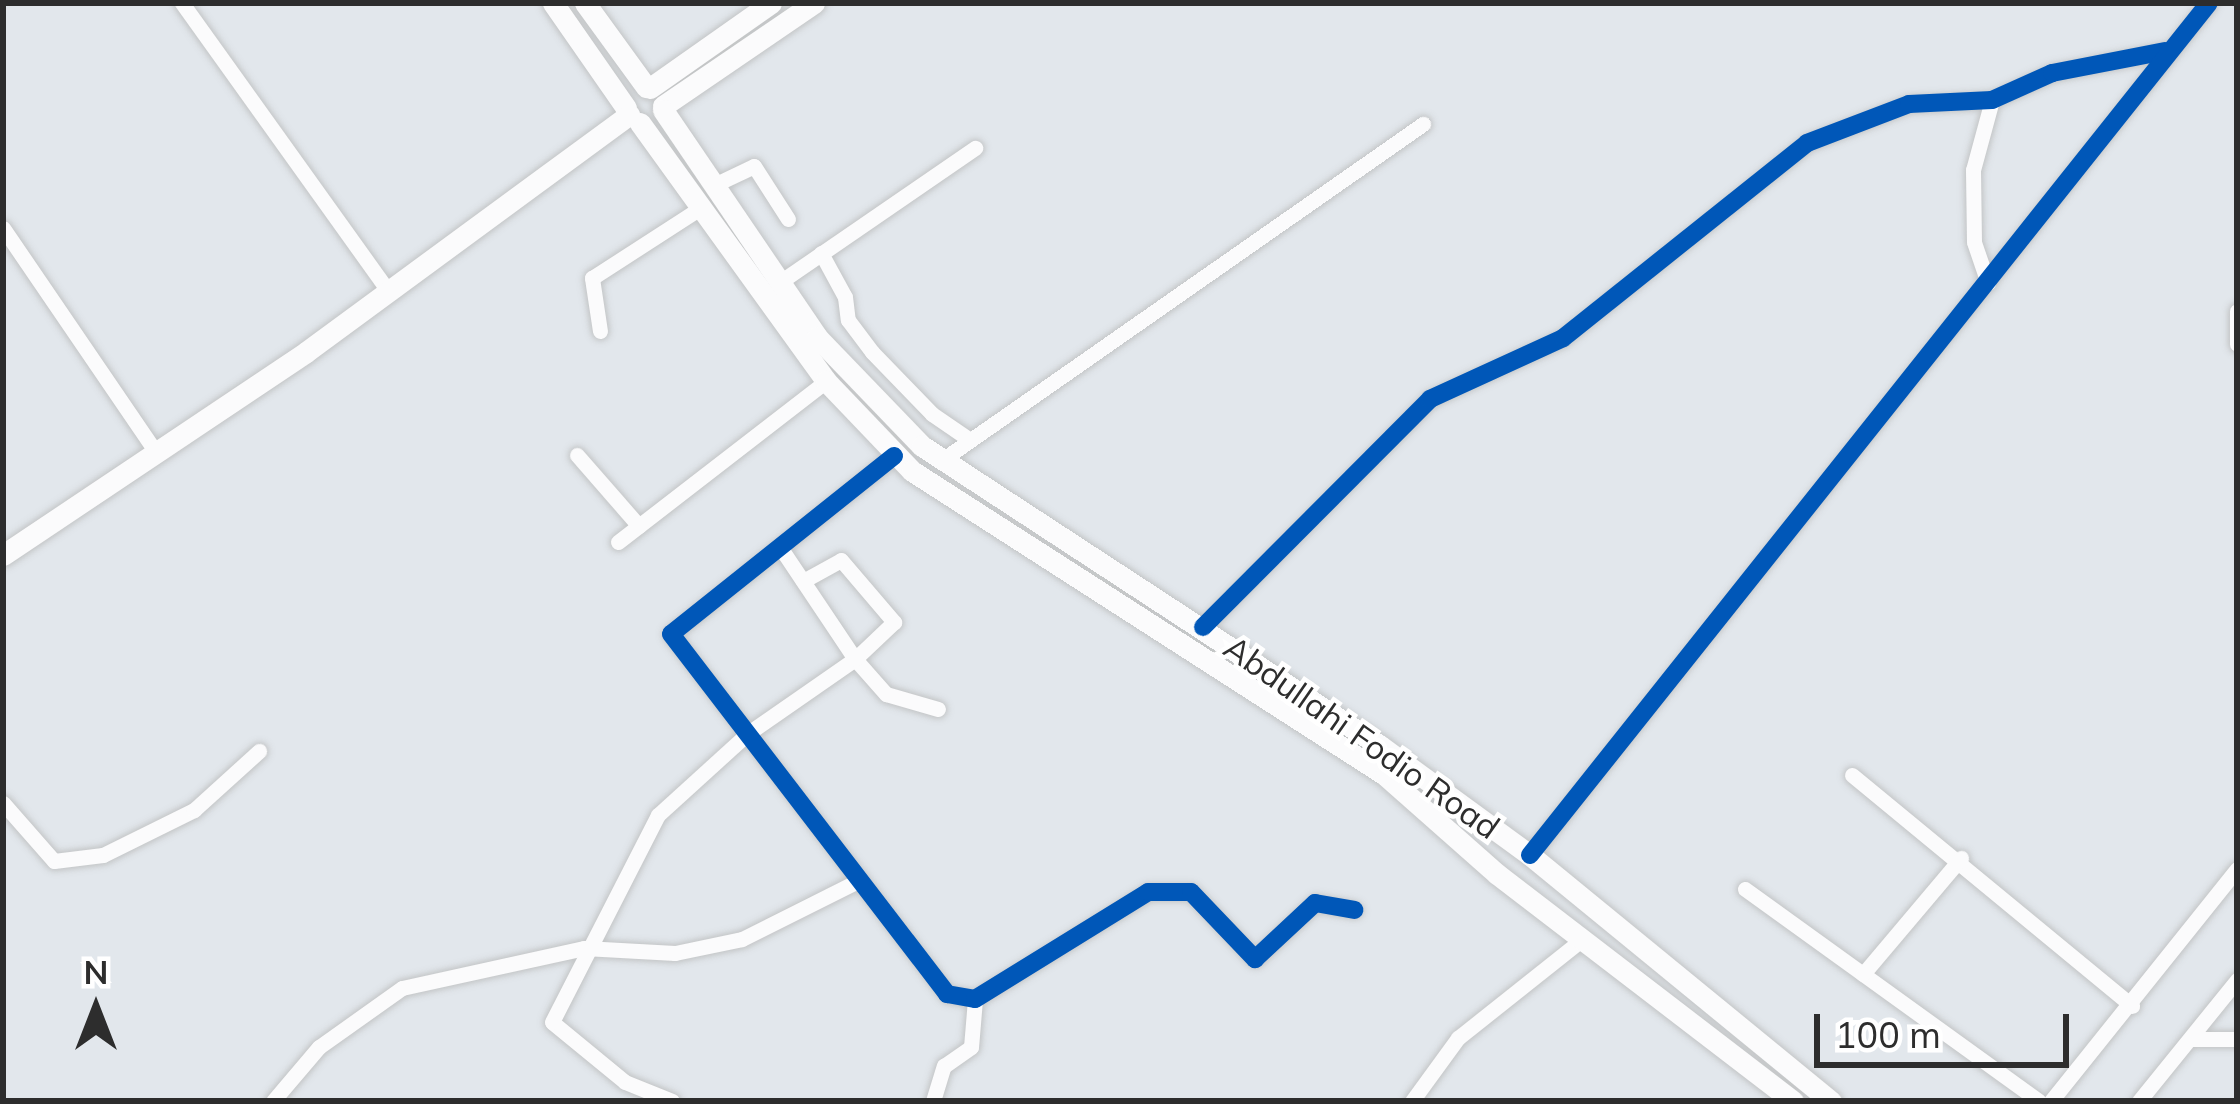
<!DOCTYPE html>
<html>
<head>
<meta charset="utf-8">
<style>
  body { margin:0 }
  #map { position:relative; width:2240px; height:1104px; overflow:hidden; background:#e2e7ec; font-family:Mulish,sans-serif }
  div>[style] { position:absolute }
  .roads { filter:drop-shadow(0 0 3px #c3c5c6) drop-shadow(0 0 3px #c3c5c6) }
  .street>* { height:15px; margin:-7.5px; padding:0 7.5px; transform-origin:7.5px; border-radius:7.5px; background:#fbfbfc }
  .secondary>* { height:21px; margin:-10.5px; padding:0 10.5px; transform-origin:10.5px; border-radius:10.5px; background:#fbfbfc }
  .cycleway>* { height:18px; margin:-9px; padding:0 9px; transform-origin:9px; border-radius:9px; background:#0057b8 }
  span { translate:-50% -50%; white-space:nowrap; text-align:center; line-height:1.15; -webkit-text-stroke:9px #fff; paint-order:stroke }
  .street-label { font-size:33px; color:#2d2d2d }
  .frame { position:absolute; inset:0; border:6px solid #2d2d2d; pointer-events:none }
  .north { position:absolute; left:36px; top:948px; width:120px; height:120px; -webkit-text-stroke:9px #fff; paint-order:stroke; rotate:0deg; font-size:33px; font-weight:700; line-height:48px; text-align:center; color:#2d2d2d }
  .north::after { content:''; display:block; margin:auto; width:42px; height:54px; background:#2d2d2d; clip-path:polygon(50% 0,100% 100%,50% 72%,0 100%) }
  .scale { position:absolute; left:1814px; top:1014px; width:255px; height:54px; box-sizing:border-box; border:6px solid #2d2d2d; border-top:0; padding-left:15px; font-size:36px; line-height:42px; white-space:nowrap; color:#2d2d2d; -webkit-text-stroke:9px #fff; paint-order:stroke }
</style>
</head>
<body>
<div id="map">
  <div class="roads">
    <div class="street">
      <div style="left:182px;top:3px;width:354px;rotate:54.4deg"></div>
      <div style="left:714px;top:185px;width:44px;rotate:-25.4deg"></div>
      <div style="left:754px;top:166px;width:63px;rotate:57.3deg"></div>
      <div style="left:3px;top:228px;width:268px;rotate:55.7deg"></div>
      <div style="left:821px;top:253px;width:50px;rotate:61.4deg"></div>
      <div style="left:845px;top:297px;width:23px;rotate:83deg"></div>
      <div style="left:848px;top:320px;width:40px;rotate:53deg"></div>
      <div style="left:872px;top:352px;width:86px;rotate:45.9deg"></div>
      <div style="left:932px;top:414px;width:46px;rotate:34.4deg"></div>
      <div style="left:780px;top:282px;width:237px;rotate:-34.5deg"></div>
      <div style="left:1988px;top:283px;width:43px;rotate:-108.9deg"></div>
      <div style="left:1974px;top:242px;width:72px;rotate:-90.8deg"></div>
      <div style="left:1973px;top:170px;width:73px;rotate:-74.8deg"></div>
      <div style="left:2237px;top:311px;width:33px;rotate:90deg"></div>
      <div style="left:600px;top:331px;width:54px;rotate:-98.6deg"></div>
      <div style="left:592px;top:278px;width:129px;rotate:-32.9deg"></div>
      <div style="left:577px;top:455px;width:94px;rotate:48.9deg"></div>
      <div style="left:894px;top:456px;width:285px;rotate:141.4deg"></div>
      <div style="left:671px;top:634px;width:454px;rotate:52.5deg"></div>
      <div style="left:947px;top:994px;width:28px;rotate:10deg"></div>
      <div style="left:975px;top:999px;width:203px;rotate:-31.7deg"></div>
      <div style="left:1148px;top:892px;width:43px"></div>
      <div style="left:1191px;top:892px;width:93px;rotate:46.3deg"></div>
      <div style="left:1255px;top:959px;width:82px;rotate:-43deg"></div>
      <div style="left:1315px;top:903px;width:40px;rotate:10deg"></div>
      <div style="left:942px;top:460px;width:587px;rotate:-34.94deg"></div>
      <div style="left:618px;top:542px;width:263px;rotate:-37.7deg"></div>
      <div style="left:803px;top:581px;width:43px;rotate:-28.9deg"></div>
      <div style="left:841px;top:560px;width:82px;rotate:49.5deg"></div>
      <div style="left:894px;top:622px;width:54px;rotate:136.5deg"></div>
      <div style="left:855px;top:659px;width:47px;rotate:48.5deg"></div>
      <div style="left:886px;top:694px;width:54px;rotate:16.1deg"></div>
      <div style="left:1203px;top:627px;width:322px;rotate:-45.1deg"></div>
      <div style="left:1430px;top:399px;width:146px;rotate:-24.6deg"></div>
      <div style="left:1563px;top:338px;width:312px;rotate:-38.6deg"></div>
      <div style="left:1807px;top:143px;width:109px;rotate:-20.9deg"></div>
      <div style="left:1909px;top:104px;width:83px;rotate:-2.8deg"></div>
      <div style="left:1992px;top:100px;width:66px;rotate:-24.2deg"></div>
      <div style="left:2052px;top:73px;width:115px;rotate:-11deg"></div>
      <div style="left:1852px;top:775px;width:363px;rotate:39.5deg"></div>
      <div style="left:3px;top:803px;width:77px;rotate:48.7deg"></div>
      <div style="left:54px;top:861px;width:49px;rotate:-7deg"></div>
      <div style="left:103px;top:855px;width:102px;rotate:-26.3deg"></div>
      <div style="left:194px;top:810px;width:88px;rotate:-42.2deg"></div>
      <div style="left:1530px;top:855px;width:1089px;rotate:-51.45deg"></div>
      <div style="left:1745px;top:889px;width:362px;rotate:35.8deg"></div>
      <div style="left:1863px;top:974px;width:152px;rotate:-49.8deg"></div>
      <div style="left:2191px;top:1039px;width:46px"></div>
      <div style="left:273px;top:1101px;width:71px;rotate:-49.6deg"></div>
      <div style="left:319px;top:1047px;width:102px;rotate:-35.4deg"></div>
      <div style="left:402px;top:988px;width:186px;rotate:-12.4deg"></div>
      <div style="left:584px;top:948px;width:91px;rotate:3.1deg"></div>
      <div style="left:675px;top:953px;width:68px;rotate:-11.8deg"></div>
      <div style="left:742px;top:939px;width:132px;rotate:-26.6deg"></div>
      <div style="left:672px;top:1101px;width:51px;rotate:-158deg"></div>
      <div style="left:625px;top:1082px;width:94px;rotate:-140.6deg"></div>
      <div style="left:552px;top:1022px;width:233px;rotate:-62.9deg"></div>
      <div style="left:658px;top:815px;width:120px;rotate:-42.3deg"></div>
      <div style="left:747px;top:734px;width:131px;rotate:-34.8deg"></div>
      <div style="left:855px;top:659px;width:131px;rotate:-123.8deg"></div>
      <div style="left:933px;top:1101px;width:37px;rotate:-73deg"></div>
      <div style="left:944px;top:1066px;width:33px;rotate:-35deg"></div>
      <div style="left:971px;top:1047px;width:48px;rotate:-85.2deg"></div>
      <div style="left:1412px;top:1101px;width:78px;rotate:-53.9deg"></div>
      <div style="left:1458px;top:1038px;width:157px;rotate:-38.5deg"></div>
      <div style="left:2051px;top:1101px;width:297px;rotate:-51.3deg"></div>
      <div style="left:2139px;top:1101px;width:156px;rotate:-51deg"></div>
    </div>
    <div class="secondary">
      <div style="left:553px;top:3px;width:128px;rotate:55.2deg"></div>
      <div style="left:585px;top:3px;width:104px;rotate:54deg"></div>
      <div style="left:650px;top:88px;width:148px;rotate:-35.1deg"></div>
      <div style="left:663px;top:106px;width:183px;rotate:-34.3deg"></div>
      <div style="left:663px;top:110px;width:274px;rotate:55.8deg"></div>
      <div style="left:817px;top:337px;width:151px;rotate:46.1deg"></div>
      <div style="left:922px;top:446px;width:546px;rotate:33.2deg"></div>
      <div style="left:1379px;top:745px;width:187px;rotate:36.1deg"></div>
      <div style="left:1530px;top:855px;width:389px;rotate:39.3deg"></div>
      <div style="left:640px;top:123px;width:318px;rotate:54.2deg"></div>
      <div style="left:826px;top:381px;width:124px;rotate:46.3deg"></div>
      <div style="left:912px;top:471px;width:562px;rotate:32.73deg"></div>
      <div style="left:1385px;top:775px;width:149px;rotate:41.5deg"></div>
      <div style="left:1497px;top:874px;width:373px;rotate:37.5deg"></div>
      <div style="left:3px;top:555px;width:365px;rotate:-33.8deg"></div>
      <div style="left:306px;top:352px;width:401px;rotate:-36.3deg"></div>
    </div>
  </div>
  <div class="cycleway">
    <div style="left:894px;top:456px;width:285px;rotate:141.4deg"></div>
    <div style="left:671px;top:634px;width:454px;rotate:52.5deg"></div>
    <div style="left:947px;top:994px;width:28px;rotate:10deg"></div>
    <div style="left:975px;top:999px;width:203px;rotate:-31.7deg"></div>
    <div style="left:1148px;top:892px;width:43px"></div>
    <div style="left:1191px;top:892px;width:93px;rotate:46.3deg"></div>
    <div style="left:1255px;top:959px;width:82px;rotate:-43deg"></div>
    <div style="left:1315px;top:903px;width:40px;rotate:10deg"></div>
    <div style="left:1203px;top:627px;width:322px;rotate:-45.1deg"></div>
    <div style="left:1430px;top:399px;width:146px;rotate:-24.6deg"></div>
    <div style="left:1563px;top:338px;width:312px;rotate:-38.6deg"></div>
    <div style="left:1807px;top:143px;width:109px;rotate:-20.9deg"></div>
    <div style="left:1909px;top:104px;width:83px;rotate:-2.8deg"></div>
    <div style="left:1992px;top:100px;width:66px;rotate:-24.2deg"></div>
    <div style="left:2052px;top:73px;width:115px;rotate:-11deg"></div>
    <div style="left:1530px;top:855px;width:1089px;rotate:-51.45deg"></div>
  </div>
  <div class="street-label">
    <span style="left:1362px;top:737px;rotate:35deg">Abdullahi Fodio Road</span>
  </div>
  <div class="frame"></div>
  <div class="north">N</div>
  <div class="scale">100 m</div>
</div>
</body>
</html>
